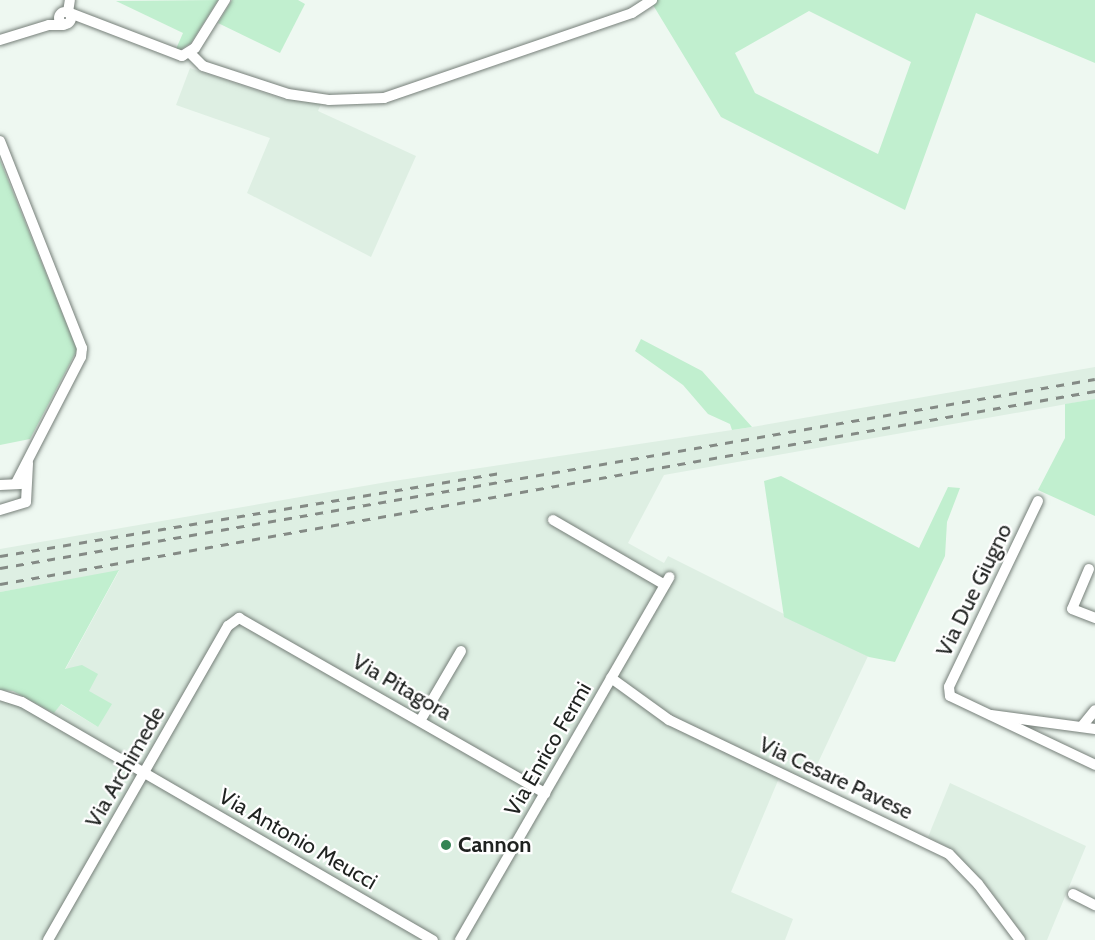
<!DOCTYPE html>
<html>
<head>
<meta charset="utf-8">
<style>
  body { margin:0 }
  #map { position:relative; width:1095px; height:940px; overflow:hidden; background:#eef8f1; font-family:Cabin,sans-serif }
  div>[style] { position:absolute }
  .built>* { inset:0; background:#deefe3 }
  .green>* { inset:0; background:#c1efcf }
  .roads { filter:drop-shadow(0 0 2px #767f79) drop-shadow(0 0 2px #767f79) }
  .street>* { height:10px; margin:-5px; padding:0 5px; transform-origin:5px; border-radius:5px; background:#fff }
  .street>.ring { margin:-5px; padding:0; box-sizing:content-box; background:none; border:10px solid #fff; border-radius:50% }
  .rail>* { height:3px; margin-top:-1.5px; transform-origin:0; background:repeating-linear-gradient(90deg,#848a85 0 8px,transparent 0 16px) }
  .dots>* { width:16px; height:16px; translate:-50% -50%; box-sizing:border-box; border:3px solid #fff; border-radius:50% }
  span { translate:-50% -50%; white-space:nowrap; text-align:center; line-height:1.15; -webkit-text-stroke:4.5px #fff; paint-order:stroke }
  .street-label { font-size:22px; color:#1f2220 }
  .poi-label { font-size:22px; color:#1f2220; font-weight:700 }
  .left { translate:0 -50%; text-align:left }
</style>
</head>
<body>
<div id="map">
  <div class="built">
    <div style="clip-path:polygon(190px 68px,285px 100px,290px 90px,324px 97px,318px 111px,416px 156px,371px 257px,247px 193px,270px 138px,176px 105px)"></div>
    <div style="clip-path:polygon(1095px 367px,1095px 399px,664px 475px,628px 543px,664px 563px,668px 556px,868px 656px,809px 782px,782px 771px,731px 892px,793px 919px,785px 940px,0 940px,0 690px,60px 704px,98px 727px,89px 691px,65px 670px,119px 571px,0 592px,0 549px,387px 482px,752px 427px)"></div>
    <div style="clip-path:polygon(950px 783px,1086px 846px,1047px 940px,1027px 940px,983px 881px,951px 849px,928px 837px)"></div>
  </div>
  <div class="green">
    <div style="clip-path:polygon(218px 0,191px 43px,180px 50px,176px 49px,183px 33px,116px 1px)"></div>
    <div style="clip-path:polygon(232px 0,298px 0,305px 4px,280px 53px,218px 23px)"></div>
    <div style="clip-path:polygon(evenodd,650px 0,1095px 0,1095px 63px,976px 13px,905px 210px,721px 117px,650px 0,809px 11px,911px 62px,878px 154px,755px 93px,735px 53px,809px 11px)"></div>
    <div style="clip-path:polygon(0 160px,77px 350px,30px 439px,0 445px)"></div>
    <div style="clip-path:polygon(641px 339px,702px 371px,752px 427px,732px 430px,730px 424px,708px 414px,683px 385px,635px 351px)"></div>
    <div style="clip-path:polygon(1095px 399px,1095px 516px,1038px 490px,1065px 438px,1065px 404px)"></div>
    <div style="clip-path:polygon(781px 476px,919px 548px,948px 487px,960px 488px,947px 522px,945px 556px,895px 662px,869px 657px,784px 617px,764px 481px)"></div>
    <div style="clip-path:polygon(119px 570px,65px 669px,82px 665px,98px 674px,89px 691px,112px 704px,98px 727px,61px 704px,54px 713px,13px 691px,0 690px,0 592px)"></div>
  </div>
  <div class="roads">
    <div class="street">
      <div class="ring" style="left:59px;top:12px;width:2px;height:2px"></div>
      <div style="left:68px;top:12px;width:12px;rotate:-81deg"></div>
      <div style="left:70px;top:13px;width:120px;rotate:21deg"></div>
      <div style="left:182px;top:56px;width:15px;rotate:-32deg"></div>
      <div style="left:195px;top:48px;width:57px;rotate:-58deg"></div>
      <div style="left:0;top:40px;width:51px;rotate:-17deg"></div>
      <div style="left:49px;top:25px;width:15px"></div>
      <div style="left:190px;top:53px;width:18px;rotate:45deg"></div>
      <div style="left:203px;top:66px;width:89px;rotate:18.2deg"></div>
      <div style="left:288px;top:94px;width:41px;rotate:8.3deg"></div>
      <div style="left:329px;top:100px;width:55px;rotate:-2.1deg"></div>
      <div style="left:384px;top:98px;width:262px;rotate:-18.9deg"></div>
      <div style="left:632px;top:13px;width:24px;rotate:-33deg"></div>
      <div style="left:0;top:141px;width:223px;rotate:68.4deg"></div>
      <div style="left:82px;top:348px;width:9px;rotate:96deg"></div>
      <div style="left:81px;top:357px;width:142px;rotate:117.3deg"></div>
      <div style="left:0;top:485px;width:21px;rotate:-3deg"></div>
      <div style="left:1038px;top:501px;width:206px;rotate:115.6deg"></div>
      <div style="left:949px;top:687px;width:9px;rotate:84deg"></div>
      <div style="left:950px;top:696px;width:161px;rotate:25.4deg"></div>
      <div style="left:0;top:510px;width:27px;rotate:-17deg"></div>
      <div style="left:26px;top:502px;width:39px;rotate:-87deg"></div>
      <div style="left:553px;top:520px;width:129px;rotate:30.1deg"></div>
      <div style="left:1089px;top:569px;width:43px;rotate:113deg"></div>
      <div style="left:1072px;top:609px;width:25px;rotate:21deg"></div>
      <div style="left:611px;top:678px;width:72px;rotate:35.9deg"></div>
      <div style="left:669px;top:720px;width:310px;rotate:25.6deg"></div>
      <div style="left:949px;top:854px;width:42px;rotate:46deg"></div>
      <div style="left:978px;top:884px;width:70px;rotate:53.1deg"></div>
      <div style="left:0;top:695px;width:23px;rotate:18deg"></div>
      <div style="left:22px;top:702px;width:475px;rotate:30.1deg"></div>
      <div style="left:991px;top:715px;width:105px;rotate:7.7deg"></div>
      <div style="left:420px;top:721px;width:81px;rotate:-59.6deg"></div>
      <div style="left:1083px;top:725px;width:19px;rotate:-51deg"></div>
      <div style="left:1073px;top:894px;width:25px;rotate:27deg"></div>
      <div style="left:48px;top:940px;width:362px;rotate:-60.2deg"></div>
      <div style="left:228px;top:626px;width:14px;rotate:-36deg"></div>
      <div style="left:239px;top:618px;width:353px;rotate:29.8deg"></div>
      <div style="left:460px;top:940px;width:419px;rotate:-60deg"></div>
    </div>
  </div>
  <div class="rail">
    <div style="left:0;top:556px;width:507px;rotate:-9.43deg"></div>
    <div style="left:0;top:568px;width:1111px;rotate:-9.79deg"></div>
    <div style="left:0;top:584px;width:1112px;rotate:-10deg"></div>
  </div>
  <div class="dots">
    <div style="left:446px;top:845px;background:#348454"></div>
  </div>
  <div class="street-label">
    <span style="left:974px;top:590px;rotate:-64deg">Via Due Giugno</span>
    <span style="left:402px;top:687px;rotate:30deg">Via Pitagora</span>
    <span style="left:548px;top:749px;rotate:-60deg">Via Enrico Fermi</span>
    <span style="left:125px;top:767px;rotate:-60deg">Via Archimede</span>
    <span style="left:836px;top:778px;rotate:25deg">Via Cesare Pavese</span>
    <span style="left:298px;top:839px;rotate:30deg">Via Antonio Meucci</span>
  </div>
  <div class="poi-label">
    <span class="left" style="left:458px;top:845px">Cannon</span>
  </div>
</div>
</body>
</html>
